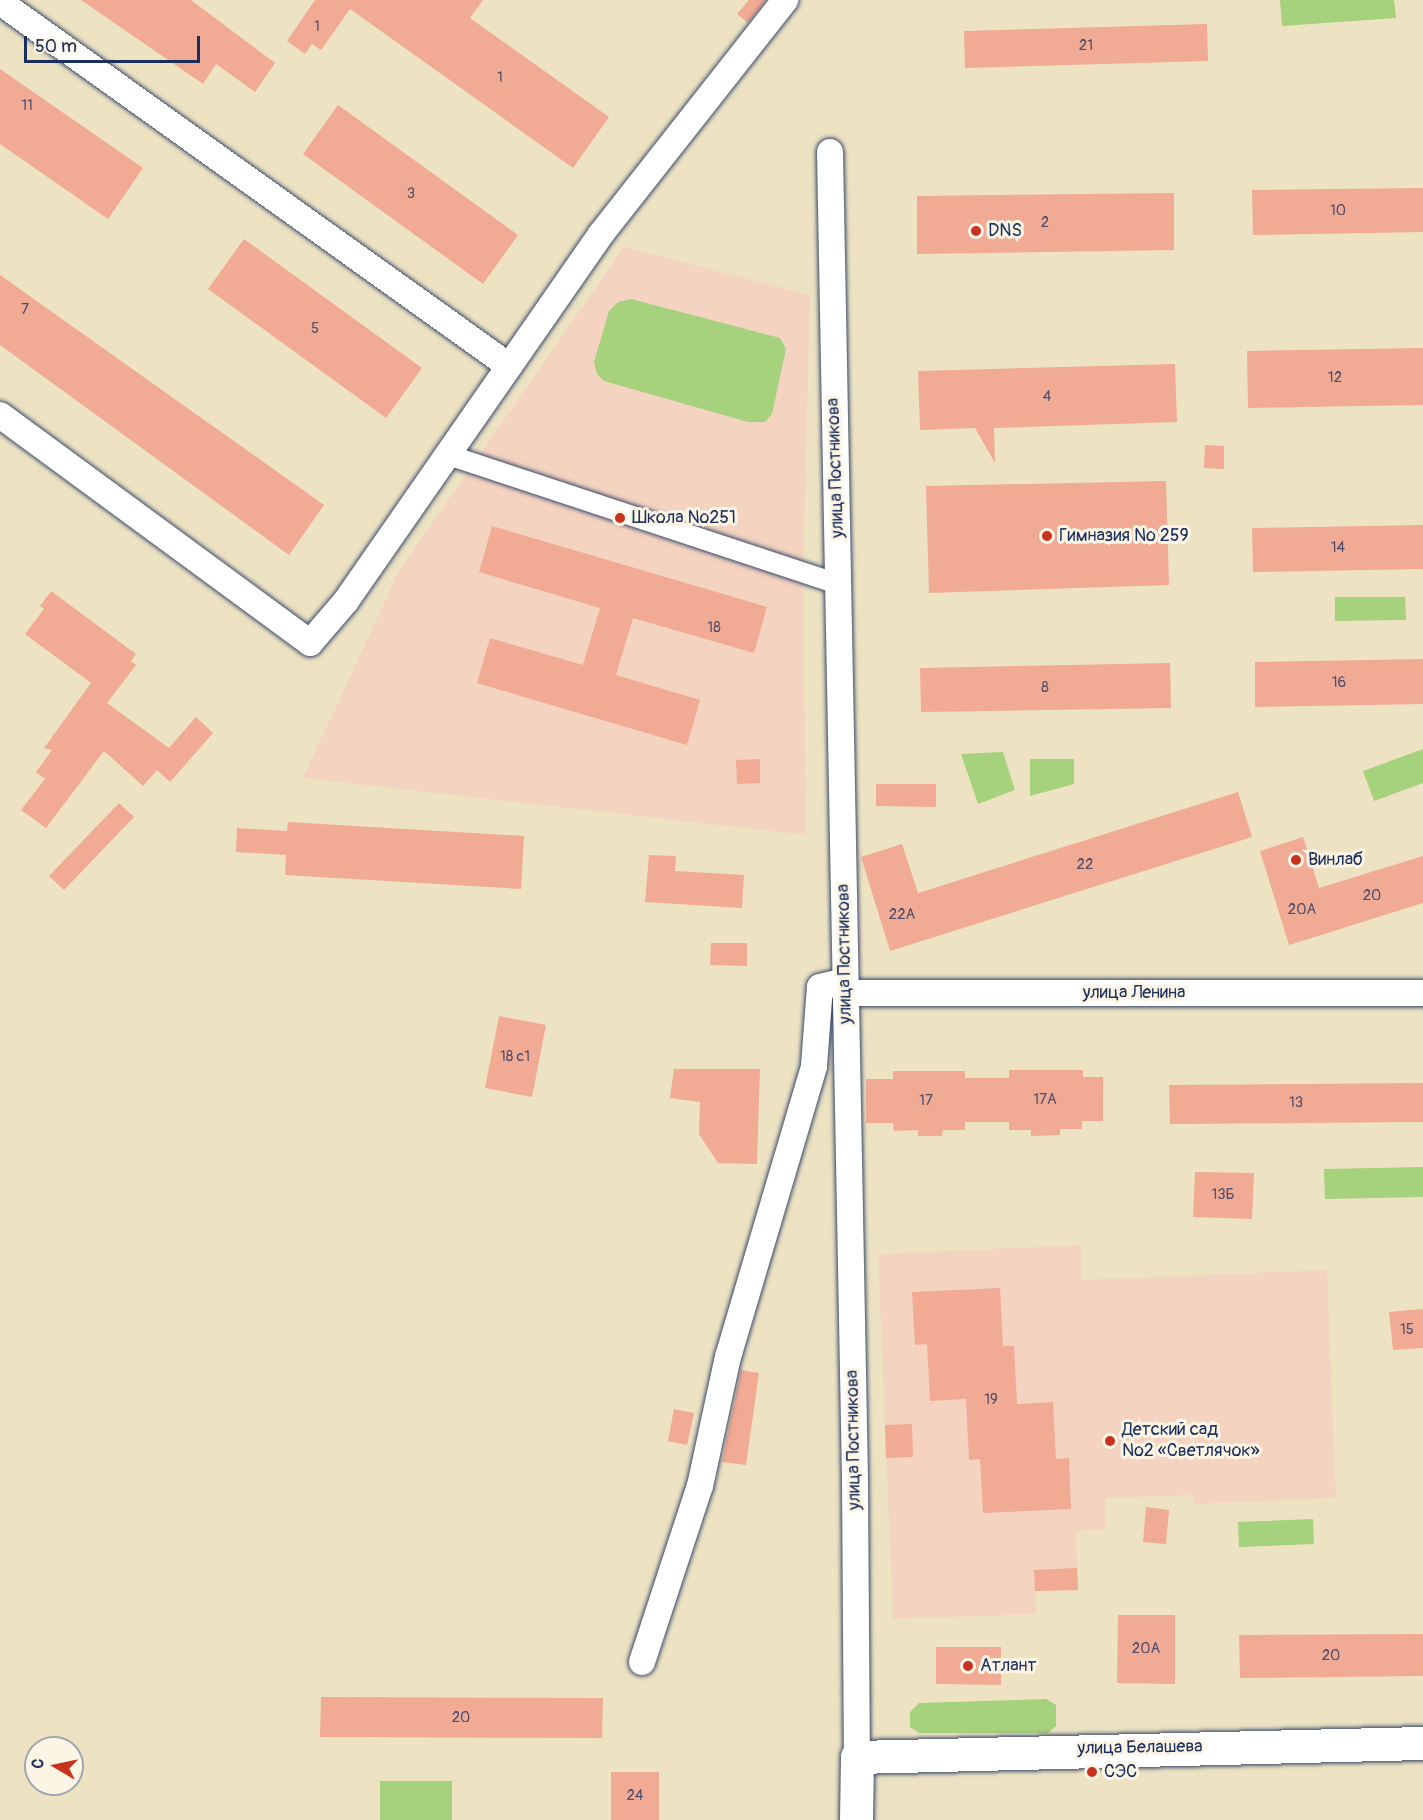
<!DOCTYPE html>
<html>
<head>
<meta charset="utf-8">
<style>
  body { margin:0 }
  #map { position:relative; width:1423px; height:1820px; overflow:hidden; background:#ede3c3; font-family:Pangolin,sans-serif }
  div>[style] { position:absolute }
  .built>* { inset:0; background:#f4d3c0 }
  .green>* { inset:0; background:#a6d17d }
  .building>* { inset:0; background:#f1aa94 }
  .roads { filter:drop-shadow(0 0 2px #3a4a6d) drop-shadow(0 0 2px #3a4a6d) }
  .pedestrian>* { height:20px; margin:-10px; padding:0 10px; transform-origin:10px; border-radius:10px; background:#fff }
  .minor>* { height:26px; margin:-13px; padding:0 13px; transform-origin:13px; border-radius:13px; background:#fff }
  .primary>* { height:33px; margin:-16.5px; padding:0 16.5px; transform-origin:16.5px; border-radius:16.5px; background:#fff }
  .dots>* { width:16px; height:16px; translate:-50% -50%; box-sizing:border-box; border:3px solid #fcf5e5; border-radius:50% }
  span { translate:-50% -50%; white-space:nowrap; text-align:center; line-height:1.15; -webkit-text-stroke:6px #fcf5e5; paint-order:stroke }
  .number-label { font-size:15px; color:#504e6c }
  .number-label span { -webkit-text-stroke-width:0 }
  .poi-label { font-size:18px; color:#1b2f5e }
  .left { translate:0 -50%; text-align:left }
  .street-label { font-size:18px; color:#1b2f5e }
  .north { position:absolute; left:24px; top:1736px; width:60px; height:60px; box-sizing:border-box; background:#fcf5e5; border:2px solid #a2a6af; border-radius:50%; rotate:279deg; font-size:16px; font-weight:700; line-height:24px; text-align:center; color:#1b2f5e }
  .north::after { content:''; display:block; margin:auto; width:21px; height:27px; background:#c8321e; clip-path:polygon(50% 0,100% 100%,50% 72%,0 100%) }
  .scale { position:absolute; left:24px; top:36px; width:176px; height:27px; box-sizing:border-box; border:3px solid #1b2f5e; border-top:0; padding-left:8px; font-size:18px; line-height:21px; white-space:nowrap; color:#1b2f5e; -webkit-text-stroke:4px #fcf5e5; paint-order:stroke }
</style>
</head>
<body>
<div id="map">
  <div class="built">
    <div style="clip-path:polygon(624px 247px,810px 295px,803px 575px,806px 835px,303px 778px,399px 571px)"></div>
    <div style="clip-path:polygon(1081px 1245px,1082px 1280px,1327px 1270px,1336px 1498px,1194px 1504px,1193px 1495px,1105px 1498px,1106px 1530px,1076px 1531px,1078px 1590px,1035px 1591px,1036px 1614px,893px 1619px,878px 1254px)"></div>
  </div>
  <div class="green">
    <div style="clip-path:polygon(1280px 0,1394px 0,1396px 18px,1282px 26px)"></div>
    <div style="clip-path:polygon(631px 299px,780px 338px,786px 349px,772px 414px,765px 422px,748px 422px,604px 381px,597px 374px,594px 362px,609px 311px,618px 302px)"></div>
    <div style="clip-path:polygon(1335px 597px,1405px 597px,1406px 620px,1335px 621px)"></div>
    <div style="clip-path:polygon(1423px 749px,1423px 783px,1374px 801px,1363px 771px)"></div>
    <div style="clip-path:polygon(1003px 752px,1015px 790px,978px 804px,961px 754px)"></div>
    <div style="clip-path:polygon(1030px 759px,1074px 759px,1074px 784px,1030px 796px)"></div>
    <div style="clip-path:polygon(1423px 1167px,1423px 1197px,1325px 1199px,1324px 1169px)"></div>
    <div style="clip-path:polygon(1313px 1519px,1314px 1544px,1239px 1547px,1238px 1522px)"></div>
    <div style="clip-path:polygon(1046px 1699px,1056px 1705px,1056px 1726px,1048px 1733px,919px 1733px,910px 1727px,910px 1712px,919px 1703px)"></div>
    <div style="clip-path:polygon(380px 1781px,452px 1781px,452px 1820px,380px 1820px)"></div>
  </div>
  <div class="building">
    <div style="clip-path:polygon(81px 0,191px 0,275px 63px,255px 92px,216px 64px,203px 84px)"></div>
    <div style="clip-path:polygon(315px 0,483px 0,470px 18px,609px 117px,573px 168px,350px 9px,321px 50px,312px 44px,305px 54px,287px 41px)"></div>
    <div style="clip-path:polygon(749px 0,766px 0,748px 23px,737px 14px)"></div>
    <div style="clip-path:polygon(1207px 24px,1208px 61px,965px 68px,964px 31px)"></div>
    <div style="clip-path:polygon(0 69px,143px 168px,108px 219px,0 144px)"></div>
    <div style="clip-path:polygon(338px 105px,518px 235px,483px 284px,303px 154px)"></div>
    <div style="clip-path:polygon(1423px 188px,1423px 232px,1253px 235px,1252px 190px)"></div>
    <div style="clip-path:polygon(1174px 193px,1174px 250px,917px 254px,917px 196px)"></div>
    <div style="clip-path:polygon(244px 239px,422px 368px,386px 418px,208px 289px)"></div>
    <div style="clip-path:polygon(0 275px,324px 505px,289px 555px,0 345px)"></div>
    <div style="clip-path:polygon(1423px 348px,1423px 405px,1248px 408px,1247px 351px)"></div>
    <div style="clip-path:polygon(1175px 364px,1177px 422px,994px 428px,995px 463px,975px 428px,920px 430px,918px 371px)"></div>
    <div style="clip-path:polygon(1205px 445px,1224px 446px,1224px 469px,1204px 468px)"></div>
    <div style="clip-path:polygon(1166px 481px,1169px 585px,929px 593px,926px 486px)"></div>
    <div style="clip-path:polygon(1423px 525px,1423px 569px,1253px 572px,1252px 528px)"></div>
    <div style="clip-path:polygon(492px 526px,767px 607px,754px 653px,633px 618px,616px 675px,700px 700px,687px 745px,477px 683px,490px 638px,583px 665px,600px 608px,479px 572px)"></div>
    <div style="clip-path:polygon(51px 591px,136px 654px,131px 661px,136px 665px,107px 703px,169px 748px,196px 717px,213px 733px,170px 782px,157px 770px,143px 786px,104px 751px,46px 828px,21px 810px,45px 779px,36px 772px,52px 750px,44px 748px,91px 683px,25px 634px,44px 609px,40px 606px)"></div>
    <div style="clip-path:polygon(1423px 659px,1423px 704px,1255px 707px,1255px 662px)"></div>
    <div style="clip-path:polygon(1170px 663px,1171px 708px,921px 712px,920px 668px)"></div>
    <div style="clip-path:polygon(760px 759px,760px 783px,737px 784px,736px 760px)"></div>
    <div style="clip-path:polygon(876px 784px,936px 784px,936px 807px,876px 806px)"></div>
    <div style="clip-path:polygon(1238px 792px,1252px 837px,890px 951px,861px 857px,902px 844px,918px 893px)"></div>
    <div style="clip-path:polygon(119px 803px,134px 817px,64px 890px,49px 876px)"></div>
    <div style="clip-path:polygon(288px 822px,524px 836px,521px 889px,285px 875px,286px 855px,236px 852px,237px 828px,287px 831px)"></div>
    <div style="clip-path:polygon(1303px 837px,1319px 888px,1423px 856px,1423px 903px,1289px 945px,1260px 851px)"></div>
    <div style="clip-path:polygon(649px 855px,676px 856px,675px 871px,744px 875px,742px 908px,645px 902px)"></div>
    <div style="clip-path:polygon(711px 943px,747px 943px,747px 966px,710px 965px)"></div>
    <div style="clip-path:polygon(499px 1016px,546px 1025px,532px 1097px,485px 1088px)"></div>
    <div style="clip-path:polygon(674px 1069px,760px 1069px,757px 1164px,718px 1163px,699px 1134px,700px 1102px,670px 1098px)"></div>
    <div style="clip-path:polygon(1009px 1070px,1083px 1070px,1083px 1077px,1103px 1077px,1103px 1121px,1082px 1121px,1082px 1129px,1060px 1129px,1060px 1135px,1031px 1136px,1031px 1130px,1009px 1130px,1009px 1122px,965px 1122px,965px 1130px,943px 1130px,942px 1136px,918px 1136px,918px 1130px,894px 1131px,893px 1123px,866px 1123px,866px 1079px,893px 1079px,893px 1071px,965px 1071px,965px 1078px,1009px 1078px)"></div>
    <div style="clip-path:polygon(1423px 1083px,1423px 1122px,1170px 1124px,1169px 1085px)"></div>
    <div style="clip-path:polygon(1195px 1172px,1254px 1173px,1252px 1219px,1193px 1217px)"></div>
    <div style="clip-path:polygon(1000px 1288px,1003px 1346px,1014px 1346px,1017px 1404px,1053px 1402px,1056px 1459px,1069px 1458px,1071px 1509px,983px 1513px,980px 1459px,969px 1460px,966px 1399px,930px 1401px,927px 1344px,915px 1345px,912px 1292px)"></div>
    <div style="clip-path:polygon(1423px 1309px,1423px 1348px,1393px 1350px,1389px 1312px)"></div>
    <div style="clip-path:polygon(741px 1370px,759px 1373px,746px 1465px,722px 1462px)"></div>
    <div style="clip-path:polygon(674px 1409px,694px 1413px,687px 1445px,668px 1441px)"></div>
    <div style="clip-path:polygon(912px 1424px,913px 1457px,886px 1458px,885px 1425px)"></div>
    <div style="clip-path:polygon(1146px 1507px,1169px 1510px,1166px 1544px,1143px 1542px)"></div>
    <div style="clip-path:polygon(1077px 1568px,1078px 1590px,1035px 1591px,1034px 1570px)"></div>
    <div style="clip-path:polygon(1118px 1615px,1175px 1615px,1175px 1684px,1117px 1683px)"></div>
    <div style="clip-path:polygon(1423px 1634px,1423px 1676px,1240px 1678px,1239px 1635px)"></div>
    <div style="clip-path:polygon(936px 1647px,1001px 1647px,1001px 1685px,936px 1684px)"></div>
    <div style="clip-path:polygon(321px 1697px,603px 1698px,602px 1738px,320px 1737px)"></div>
    <div style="clip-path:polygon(611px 1772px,659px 1772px,659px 1820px,611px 1820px)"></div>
  </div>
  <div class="roads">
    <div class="pedestrian">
      <div style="left:445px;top:454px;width:415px;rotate:18.3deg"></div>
    </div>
    <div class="minor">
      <div style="left:0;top:2px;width:626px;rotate:35.57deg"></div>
      <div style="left:830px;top:152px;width:1330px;rotate:88.92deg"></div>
      <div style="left:855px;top:1482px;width:275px;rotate:89.6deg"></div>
      <div style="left:0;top:415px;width:385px;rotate:36.3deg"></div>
      <div style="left:310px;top:643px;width:55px;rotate:-49.4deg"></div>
      <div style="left:346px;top:601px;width:447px;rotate:-55.2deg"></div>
      <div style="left:601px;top:234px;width:298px;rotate:-51.8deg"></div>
      <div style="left:845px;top:993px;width:578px"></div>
      <div style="left:642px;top:1662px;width:185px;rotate:-71.8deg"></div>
      <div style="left:700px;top:1486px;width:132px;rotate:-77.8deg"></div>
      <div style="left:728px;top:1357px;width:303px;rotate:-73.5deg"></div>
      <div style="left:814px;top:1066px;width:79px;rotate:-85.7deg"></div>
      <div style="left:820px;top:987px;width:26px;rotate:-13deg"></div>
    </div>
    <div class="primary">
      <div style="left:856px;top:1820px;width:63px;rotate:-89.1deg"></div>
      <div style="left:857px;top:1757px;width:566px;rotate:-1.42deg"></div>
    </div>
  </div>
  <div class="dots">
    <div style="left:976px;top:231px;background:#c8321e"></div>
    <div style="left:620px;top:518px;background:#c8321e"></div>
    <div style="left:1047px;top:536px;background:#c8321e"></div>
    <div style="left:1296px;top:860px;background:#c8321e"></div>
    <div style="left:1110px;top:1441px;background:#c8321e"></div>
    <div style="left:968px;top:1666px;background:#c8321e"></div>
    <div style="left:1092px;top:1772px;background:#c8321e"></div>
  </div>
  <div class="number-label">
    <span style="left:317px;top:27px">1</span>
    <span style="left:1086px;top:46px">21</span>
    <span style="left:500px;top:78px">1</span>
    <span style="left:27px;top:106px">11</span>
    <span style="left:411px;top:194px">3</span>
    <span style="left:1338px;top:211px">10</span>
    <span style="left:1045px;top:223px">2</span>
    <span style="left:25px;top:310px">7</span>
    <span style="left:315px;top:329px">5</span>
    <span style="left:1335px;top:378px">12</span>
    <span style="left:1047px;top:397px">4</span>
    <span style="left:1338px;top:548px">14</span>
    <span style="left:714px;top:628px">18</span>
    <span style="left:1339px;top:683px">16</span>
    <span style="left:1045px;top:688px">8</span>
    <span style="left:1085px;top:865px">22</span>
    <span style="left:1372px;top:896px">20</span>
    <span style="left:1302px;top:910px">20А</span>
    <span style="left:902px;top:915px">22А</span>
    <span style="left:515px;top:1057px">18 с1</span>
    <span style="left:1045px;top:1100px">17А</span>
    <span style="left:926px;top:1101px">17</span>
    <span style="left:1296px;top:1103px">13</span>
    <span style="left:1223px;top:1195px">13Б</span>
    <span style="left:1407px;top:1330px">15</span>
    <span style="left:991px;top:1400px">19</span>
    <span style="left:1146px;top:1649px">20А</span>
    <span style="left:1331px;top:1656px">20</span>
    <span style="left:461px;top:1718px">20</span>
    <span style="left:635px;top:1796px">24</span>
  </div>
  <div class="poi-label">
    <span class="left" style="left:988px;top:231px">DNS</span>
    <span class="left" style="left:632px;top:518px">Школа №251</span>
    <span class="left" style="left:1059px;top:536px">Гимназия № 259</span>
    <span class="left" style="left:1308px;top:860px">Винлаб</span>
    <span class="left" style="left:1122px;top:1441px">Детский сад<br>№2 «Светлячок»</span>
    <span class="left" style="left:980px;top:1666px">Атлант</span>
    <span class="left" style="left:1104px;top:1772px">СЭС</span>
  </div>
  <div class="street-label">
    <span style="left:836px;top:468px;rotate:-92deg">улица Постникова</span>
    <span style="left:845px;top:954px;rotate:-91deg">улица Постникова</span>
    <span style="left:1134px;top:993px">улица Ленина</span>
    <span style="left:854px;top:1440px;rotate:-91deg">улица Постникова</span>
    <span style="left:1140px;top:1748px;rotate:-1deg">улица Белашева</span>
  </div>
  <div class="north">С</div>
  <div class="scale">50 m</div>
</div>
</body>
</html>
